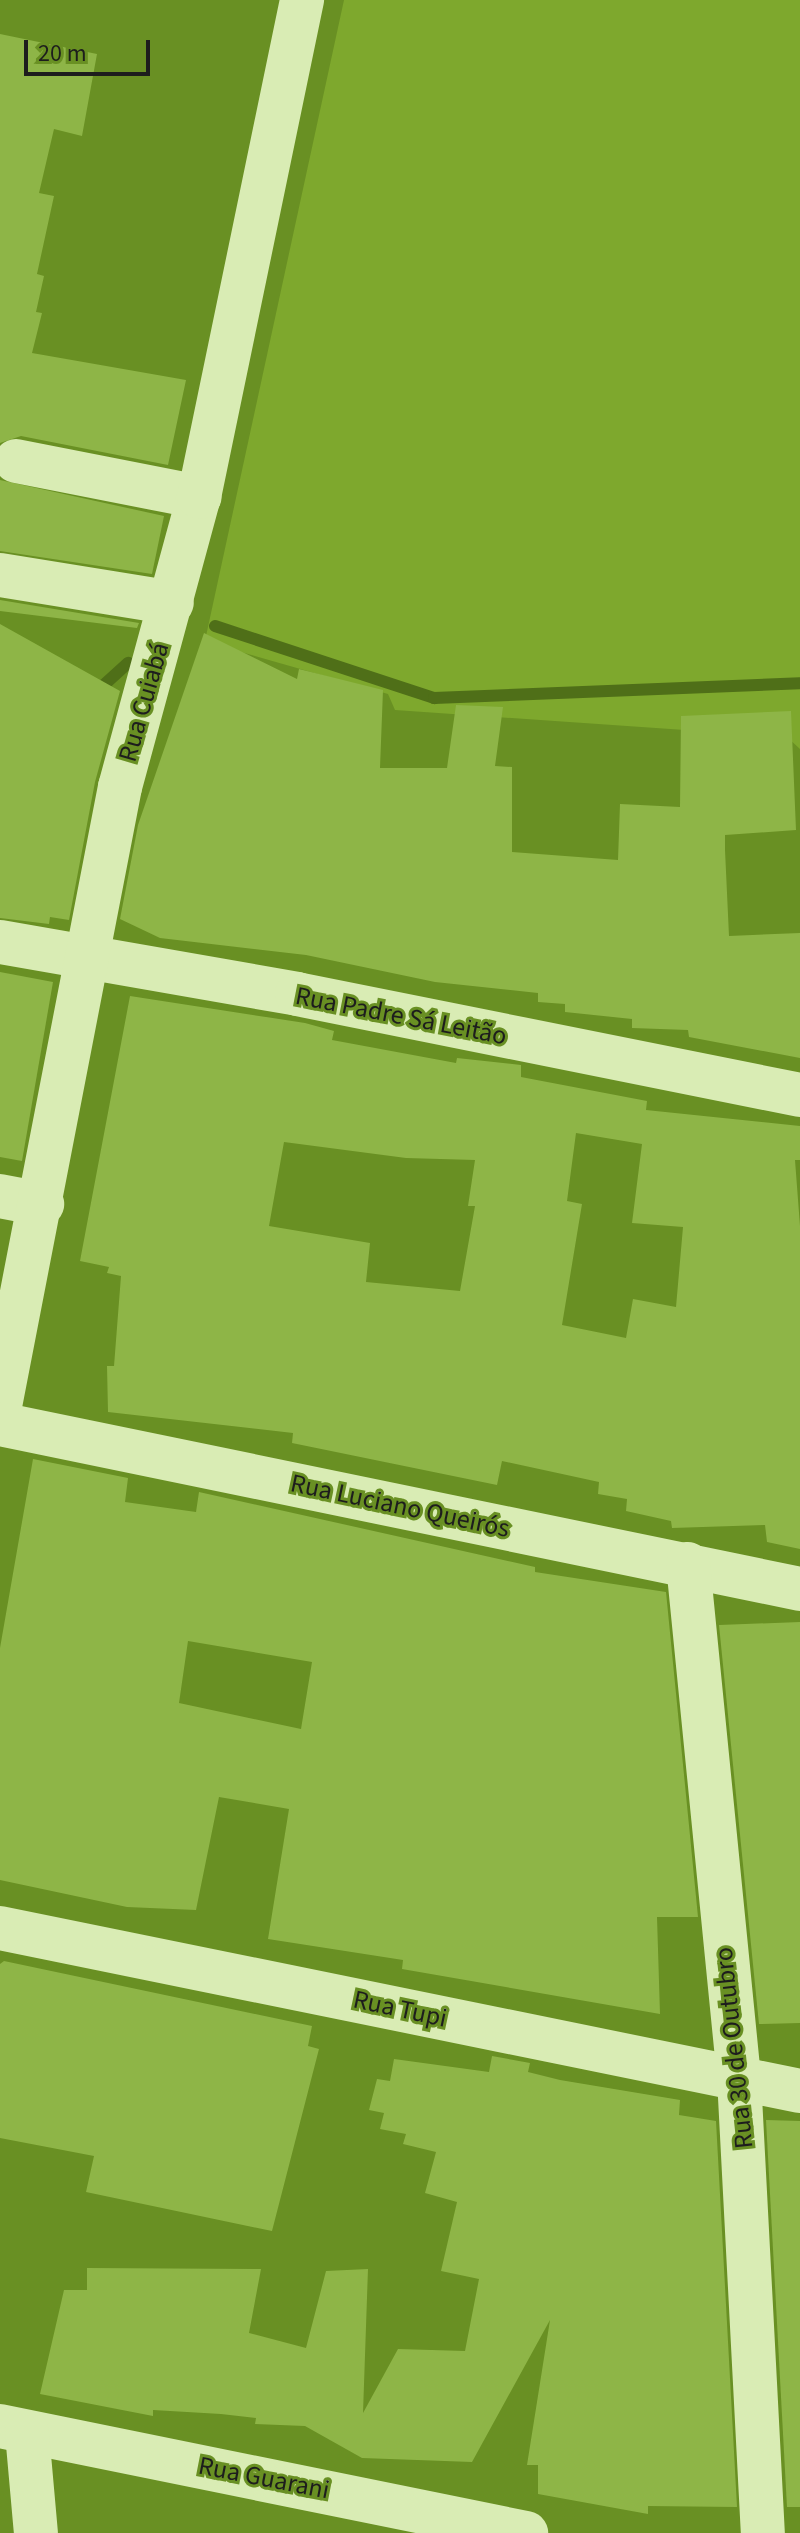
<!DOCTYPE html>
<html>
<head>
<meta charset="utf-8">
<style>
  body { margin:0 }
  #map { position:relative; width:800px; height:2533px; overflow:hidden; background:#699023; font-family:"Source Sans 3",sans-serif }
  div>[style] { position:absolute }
  .green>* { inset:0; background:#7ea82d }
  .stream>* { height:12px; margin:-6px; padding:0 6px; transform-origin:6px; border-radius:6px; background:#4f6f18 }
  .building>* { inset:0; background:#8eb547 }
  .minor>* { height:44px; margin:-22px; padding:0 22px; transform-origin:22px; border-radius:22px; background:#d9ecb4 }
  span { translate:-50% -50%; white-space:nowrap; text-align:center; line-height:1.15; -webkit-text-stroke:6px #699023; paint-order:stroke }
  .street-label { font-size:26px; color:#1d1d1d }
  .scale { position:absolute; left:24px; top:40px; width:126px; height:36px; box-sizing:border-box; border:4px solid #1d1d1d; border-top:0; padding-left:10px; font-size:24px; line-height:28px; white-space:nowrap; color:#1d1d1d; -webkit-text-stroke:6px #699023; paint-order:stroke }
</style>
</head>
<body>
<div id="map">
  <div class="green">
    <div style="clip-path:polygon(344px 0,800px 0,800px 749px,787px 737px,395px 710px,388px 694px,241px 652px,203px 650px)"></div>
  </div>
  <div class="stream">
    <div style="left:215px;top:626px;width:231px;rotate:18.2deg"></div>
    <div style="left:434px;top:698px;width:366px;rotate:-2.3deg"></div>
    <div style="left:95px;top:693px;width:45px;rotate:-42.3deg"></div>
  </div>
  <div class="building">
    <div style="clip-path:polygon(0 34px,97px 54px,82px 136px,54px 129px,39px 193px,54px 196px,37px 274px,44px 276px,36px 312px,42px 313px,32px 353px,186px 380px,168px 465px,21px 436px,0 443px)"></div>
    <div style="clip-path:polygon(0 480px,164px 516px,152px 574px,0 551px)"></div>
    <div style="clip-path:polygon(0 600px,139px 623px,137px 628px,0 611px)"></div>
    <div style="clip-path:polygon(0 624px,120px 691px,95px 782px,69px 920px,50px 917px,49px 924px,0 918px)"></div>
    <div style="clip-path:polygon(204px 633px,297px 679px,299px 669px,383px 690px,380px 768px,447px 768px,456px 705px,503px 707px,495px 766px,512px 767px,512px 852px,618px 860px,620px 804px,680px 807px,681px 716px,791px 711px,796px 830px,725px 835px,725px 850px,729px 936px,800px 933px,800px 1058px,689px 1037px,688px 1030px,632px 1028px,632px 1019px,565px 1012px,565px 1004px,538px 1002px,538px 993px,435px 982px,306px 955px,160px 938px,120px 919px,138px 825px)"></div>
    <div style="clip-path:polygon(0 972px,53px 982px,22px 1161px,0 1157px)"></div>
    <div style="clip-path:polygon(evenodd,130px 996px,305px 1023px,334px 1031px,332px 1040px,456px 1063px,457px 1058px,521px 1065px,521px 1077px,647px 1101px,646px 1110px,800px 1126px,800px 1160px,795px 1160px,800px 1226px,800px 1549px,767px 1542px,765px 1525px,672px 1528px,671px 1521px,626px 1511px,627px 1499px,598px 1494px,599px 1482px,502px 1461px,497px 1485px,292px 1443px,293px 1433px,108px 1412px,107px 1366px,114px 1366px,121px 1276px,107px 1273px,109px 1267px,80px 1261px,130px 996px,576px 1133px,642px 1144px,632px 1223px,683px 1227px,676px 1307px,633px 1299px,626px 1338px,562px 1325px,582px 1204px,567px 1201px,576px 1133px,130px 996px,284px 1142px,406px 1158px,475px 1160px,468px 1206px,475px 1206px,460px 1291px,366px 1282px,370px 1243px,269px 1226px,284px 1142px)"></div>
    <div style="clip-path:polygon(evenodd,33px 1459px,128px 1478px,125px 1502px,196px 1512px,199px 1492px,535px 1567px,535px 1572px,666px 1592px,698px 1917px,657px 1917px,660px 2014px,402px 1969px,403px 1960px,268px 1939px,289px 1809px,219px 1797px,196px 1910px,127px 1907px,0 1880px,0 1648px,33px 1459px,188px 1641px,312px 1662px,301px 1729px,179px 1703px,188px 1641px)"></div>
    <div style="clip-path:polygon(800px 1622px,800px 2023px,759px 2024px,719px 1625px)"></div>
    <div style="clip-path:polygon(4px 1961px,312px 2026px,308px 2046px,319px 2049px,272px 2231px,86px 2192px,94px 2156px,0 2138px,0 1964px)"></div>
    <div style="clip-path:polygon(492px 2056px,530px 2063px,528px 2072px,560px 2080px,680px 2100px,679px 2115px,716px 2121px,737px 2507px,648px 2506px,648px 2514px,538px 2494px,538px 2465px,527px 2465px,550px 2320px,472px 2462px,362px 2458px,305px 2426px,255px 2424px,256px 2418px,221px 2414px,153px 2410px,153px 2416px,40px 2394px,64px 2290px,87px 2290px,87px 2268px,261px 2269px,249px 2333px,306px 2348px,326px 2271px,368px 2269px,363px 2413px,398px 2349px,465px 2351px,479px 2279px,441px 2271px,457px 2202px,425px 2193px,436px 2152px,403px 2144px,406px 2134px,380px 2129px,384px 2113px,369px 2110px,377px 2079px,390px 2081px,394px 2059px,489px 2072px)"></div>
    <div style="clip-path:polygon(766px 2120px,800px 2121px,800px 2507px,787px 2507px)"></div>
  </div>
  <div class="minor">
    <div style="left:16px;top:461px;width:187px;rotate:11.1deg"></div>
    <div style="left:0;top:575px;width:174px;rotate:9.2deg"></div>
    <div style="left:0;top:942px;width:302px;rotate:9.9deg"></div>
    <div style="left:297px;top:994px;width:513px;rotate:11.35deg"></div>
    <div style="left:0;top:1196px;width:43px;rotate:10.8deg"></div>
    <div style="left:0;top:1406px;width:631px;rotate:-79.03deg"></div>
    <div style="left:120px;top:787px;width:301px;rotate:-74.8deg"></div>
    <div style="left:199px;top:497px;width:508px;rotate:-78.29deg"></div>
    <div style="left:0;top:1424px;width:817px;rotate:11.65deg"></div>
    <div style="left:688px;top:1564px;width:517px;rotate:84.33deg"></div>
    <div style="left:739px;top:2078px;width:456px;rotate:87deg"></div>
    <div style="left:0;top:1928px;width:816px;rotate:11.52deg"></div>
    <div style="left:0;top:2426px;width:537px;rotate:11.5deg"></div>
    <div style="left:27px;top:2433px;width:100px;rotate:84.9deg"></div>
  </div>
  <div class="street-label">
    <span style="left:144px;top:702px;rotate:-74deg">Rua Cuiabá</span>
    <span style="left:401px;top:1016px;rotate:11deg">Rua Padre Sá Leitão</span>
    <span style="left:400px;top:1506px;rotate:12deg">Rua Luciano Queirós</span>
    <span style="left:400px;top:2009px;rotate:12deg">Rua Tupi</span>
    <span style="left:734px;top:2048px;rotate:-96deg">Rua 30 de Outubro</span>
    <span style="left:264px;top:2478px;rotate:11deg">Rua Guarani</span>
  </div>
  <div class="scale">20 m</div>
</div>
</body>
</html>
